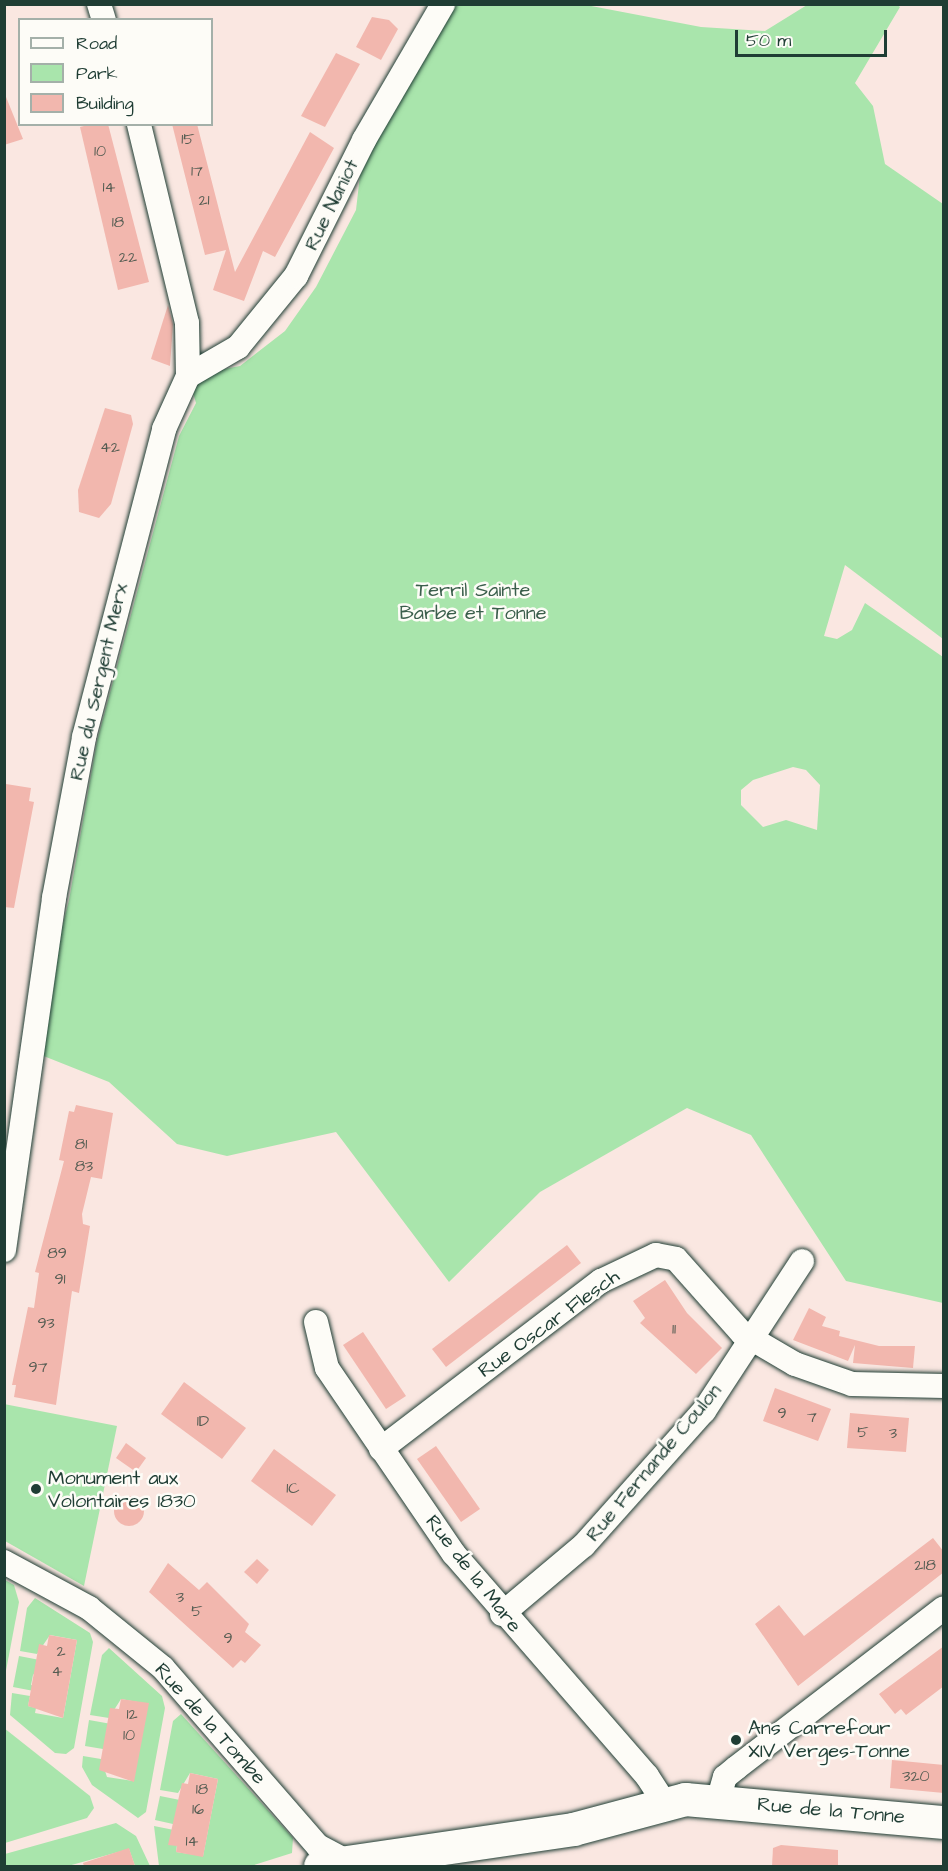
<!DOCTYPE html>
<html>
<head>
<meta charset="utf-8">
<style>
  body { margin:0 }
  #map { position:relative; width:948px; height:1871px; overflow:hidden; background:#fae7e1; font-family:"Architects Daughter",sans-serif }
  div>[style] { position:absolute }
  .green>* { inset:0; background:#a9e5ac }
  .building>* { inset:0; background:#f2b7ae }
  .round { border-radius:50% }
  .roads { filter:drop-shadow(0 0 2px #1f3d34) drop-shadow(0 0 2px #1f3d34) }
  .street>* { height:24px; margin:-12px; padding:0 12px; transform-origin:12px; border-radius:12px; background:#fdfcf7 }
  .secondary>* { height:33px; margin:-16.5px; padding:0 16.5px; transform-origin:16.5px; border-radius:16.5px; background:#fdfcf7 }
  .dots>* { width:16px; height:16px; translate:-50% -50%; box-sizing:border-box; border:3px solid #fdfcf7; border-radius:50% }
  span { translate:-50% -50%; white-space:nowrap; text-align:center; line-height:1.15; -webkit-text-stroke:5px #fdfcf7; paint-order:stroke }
  .number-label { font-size:16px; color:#545c52 }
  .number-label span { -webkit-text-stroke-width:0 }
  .street-label { font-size:20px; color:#1f3d34 }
  .park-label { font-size:20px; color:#3b5f4c }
  .poi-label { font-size:20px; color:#1f3d34 }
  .left { translate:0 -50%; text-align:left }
  .frame { position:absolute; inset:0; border:6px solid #1f3d34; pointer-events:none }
  .legend { position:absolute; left:18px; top:18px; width:195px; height:108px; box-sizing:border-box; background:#fdfcf7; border:2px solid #a4b0a9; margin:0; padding:8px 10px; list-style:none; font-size:18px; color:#1f3d34 }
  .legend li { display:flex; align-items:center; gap:12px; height:30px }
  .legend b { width:30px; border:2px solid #a4b0a9 }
  .scale { position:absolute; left:735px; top:30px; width:152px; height:27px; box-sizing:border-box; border:3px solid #1f3d34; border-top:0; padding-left:8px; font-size:18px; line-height:21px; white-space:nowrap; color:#1f3d34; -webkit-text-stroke:4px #fdfcf7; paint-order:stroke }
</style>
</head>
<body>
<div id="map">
  <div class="green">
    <div style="clip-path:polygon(evenodd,896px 4px,900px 7px,855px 83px,873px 106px,885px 164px,943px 204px,943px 639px,845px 565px,824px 636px,837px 639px,852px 630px,865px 603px,943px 657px,943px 1303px,846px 1281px,751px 1135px,687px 1108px,540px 1192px,449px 1282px,336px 1132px,227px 1156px,177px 1144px,109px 1082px,31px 1051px,69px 900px,97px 741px,179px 436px,196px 403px,188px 376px,240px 366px,285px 331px,316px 287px,356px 210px,364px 140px,443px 5px,586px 5px,701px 27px,765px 31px,807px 5px,896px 4px,793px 767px,806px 770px,820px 785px,817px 830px,786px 820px,763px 827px,741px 805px,741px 790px,753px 780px,793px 767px)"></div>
    <div style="clip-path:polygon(4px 1404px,117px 1426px,84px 1586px,5px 1541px)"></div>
    <div style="clip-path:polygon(5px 1580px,14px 1585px,19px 1602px,5px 1676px)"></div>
    <div style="clip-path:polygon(35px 1598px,90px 1633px,93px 1642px,74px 1748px,66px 1754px,55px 1753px,10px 1715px,12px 1693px,30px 1696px,28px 1706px,36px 1708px,35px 1713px,63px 1718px,77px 1640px,50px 1635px,37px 1654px,20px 1651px,27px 1608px)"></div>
    <div style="clip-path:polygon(109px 1648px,162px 1696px,165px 1708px,146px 1812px,138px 1818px,92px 1785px,82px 1767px,83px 1756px,101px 1759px,107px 1777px,133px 1781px,148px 1704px,121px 1699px,109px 1718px,90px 1715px,102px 1655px)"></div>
    <div style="clip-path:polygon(19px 1656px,45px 1661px,33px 1675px,31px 1685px,40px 1687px,39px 1692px,13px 1687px)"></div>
    <div style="clip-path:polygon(181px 1714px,293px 1838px,292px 1853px,251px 1866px,159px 1866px,154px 1826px,179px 1831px,176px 1852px,203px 1856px,218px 1779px,190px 1773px,178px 1793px,160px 1790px,173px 1721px)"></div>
    <div style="clip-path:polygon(89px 1720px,117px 1725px,103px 1749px,85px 1746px)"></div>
    <div style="clip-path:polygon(4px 1728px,90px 1796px,94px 1808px,87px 1818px,5px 1843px)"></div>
    <div style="clip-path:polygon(160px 1796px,185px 1801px,173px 1824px,155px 1820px)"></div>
    <div style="clip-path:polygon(116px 1823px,136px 1836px,150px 1866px,135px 1866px,129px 1849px,68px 1866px,5px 1866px,5px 1854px)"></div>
  </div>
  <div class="building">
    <div style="clip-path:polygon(372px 17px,389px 20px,398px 29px,381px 60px,356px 47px)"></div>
    <div style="clip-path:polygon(336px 53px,360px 64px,325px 127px,301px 116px)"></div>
    <div style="clip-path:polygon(4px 92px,23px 139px,4px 145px)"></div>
    <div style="clip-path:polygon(92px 124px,108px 124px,149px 282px,118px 290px,80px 127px)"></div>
    <div style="clip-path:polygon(172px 124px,197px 124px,235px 272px,310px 132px,334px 148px,275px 257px,263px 251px,244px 301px,213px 290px,226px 250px,205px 255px)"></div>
    <div style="clip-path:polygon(168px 305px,173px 324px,170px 366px,151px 359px)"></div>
    <div style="clip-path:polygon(105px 408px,131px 415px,133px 424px,111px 504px,99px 518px,79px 512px,78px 490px)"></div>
    <div style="clip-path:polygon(6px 784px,31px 788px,29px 801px,34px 802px,14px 908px,4px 907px)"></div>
    <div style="clip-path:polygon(76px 1105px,113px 1113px,102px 1179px,91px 1177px,82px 1214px,83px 1224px,90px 1226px,79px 1293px,72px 1291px,56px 1405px,14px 1397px,16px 1385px,12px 1385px,28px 1307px,34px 1308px,39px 1273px,35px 1272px,64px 1161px,59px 1160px,69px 1111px,74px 1112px)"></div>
    <div style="clip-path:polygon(567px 1245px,581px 1263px,446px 1367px,432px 1349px)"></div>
    <div style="clip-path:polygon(665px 1280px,687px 1313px,722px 1348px,696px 1374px,640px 1323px,645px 1318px,633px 1301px)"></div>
    <div style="clip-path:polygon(809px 1308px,826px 1317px,822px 1326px,840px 1331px,839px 1336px,879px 1346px,915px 1346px,913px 1368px,853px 1363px,855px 1345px,848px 1361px,793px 1340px)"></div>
    <div style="clip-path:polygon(363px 1332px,406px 1396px,386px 1409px,343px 1345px)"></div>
    <div style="clip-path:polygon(184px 1382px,246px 1428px,222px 1459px,161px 1414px)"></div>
    <div style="clip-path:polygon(775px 1388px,831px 1409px,818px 1441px,763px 1421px)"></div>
    <div style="clip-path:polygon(850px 1413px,909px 1418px,906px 1452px,847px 1448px)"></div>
    <div style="clip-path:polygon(126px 1443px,146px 1458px,136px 1472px,116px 1458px)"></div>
    <div style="clip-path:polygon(436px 1446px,480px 1509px,461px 1522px,417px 1459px)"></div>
    <div style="clip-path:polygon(274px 1449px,336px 1495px,312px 1526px,251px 1481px)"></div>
    <div class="round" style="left:114px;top:1496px;width:30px;height:30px"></div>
    <div style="clip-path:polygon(933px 1538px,944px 1552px,944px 1572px,798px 1686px,755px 1624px,779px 1605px,804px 1636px)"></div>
    <div style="clip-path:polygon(257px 1559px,269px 1570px,257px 1584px,244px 1572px)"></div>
    <div style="clip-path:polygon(168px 1563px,199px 1590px,207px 1582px,249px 1624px,245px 1632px,261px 1645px,245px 1663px,241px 1660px,233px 1668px,149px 1592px)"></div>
    <div style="clip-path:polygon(49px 1635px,77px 1640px,63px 1718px,28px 1706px,39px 1644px,47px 1646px)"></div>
    <div style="clip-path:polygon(944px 1646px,944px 1686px,906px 1715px,901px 1709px,895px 1714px,879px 1694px)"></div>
    <div style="clip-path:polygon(121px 1699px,149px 1703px,134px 1782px,99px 1770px,110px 1708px,119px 1709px)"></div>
    <div style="clip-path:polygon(892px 1760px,944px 1765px,944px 1793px,890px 1788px)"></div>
    <div style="clip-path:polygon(190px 1773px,218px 1779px,203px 1857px,176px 1852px,177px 1846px,168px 1845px,182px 1783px,188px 1784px)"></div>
    <div style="clip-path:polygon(781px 1845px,838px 1850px,838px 1866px,772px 1866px,773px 1848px)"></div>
    <div style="clip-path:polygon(129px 1848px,135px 1866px,84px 1866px,83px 1863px)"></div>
  </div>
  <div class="roads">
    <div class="street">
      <div style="left:99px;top:4px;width:17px;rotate:73deg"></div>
      <div style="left:188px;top:376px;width:58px;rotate:-30.1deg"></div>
      <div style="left:238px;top:347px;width:92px;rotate:-50.8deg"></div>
      <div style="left:296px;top:276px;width:152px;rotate:-63.4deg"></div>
      <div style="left:364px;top:140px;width:157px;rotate:-59.8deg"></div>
      <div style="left:4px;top:1250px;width:356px;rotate:-81.9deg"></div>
      <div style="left:54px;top:898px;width:164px;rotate:-79.4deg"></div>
      <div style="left:84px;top:737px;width:318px;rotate:-75.4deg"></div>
      <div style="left:164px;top:429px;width:58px;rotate:-65.6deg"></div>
      <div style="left:188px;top:376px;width:53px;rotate:-91.1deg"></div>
      <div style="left:187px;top:323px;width:205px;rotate:-103.6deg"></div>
      <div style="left:316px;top:1322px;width:47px;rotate:76.6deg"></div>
      <div style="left:327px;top:1368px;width:225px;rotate:55.7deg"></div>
      <div style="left:454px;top:1554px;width:294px;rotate:49deg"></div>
      <div style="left:647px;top:1776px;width:33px;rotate:57deg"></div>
      <div style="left:381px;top:1449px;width:277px;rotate:-37.4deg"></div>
      <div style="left:601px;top:1281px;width:61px;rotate:-25.3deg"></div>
      <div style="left:656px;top:1255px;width:20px;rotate:11deg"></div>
      <div style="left:676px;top:1259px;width:99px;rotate:48.3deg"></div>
      <div style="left:742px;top:1333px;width:61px;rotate:30.3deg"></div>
      <div style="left:795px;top:1364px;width:60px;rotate:19.3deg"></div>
      <div style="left:852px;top:1384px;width:92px;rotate:1.2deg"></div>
      <div style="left:4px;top:1562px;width:97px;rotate:28.4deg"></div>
      <div style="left:89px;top:1608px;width:95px;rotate:39deg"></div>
      <div style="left:163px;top:1668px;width:236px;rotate:49deg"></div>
      <div style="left:318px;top:1846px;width:30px;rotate:28deg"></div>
      <div style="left:502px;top:1614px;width:107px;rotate:-40.1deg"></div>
      <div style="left:584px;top:1545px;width:180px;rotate:-48.2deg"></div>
      <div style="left:704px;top:1411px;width:179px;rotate:-56.8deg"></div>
      <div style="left:718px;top:1801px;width:25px;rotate:-74deg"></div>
      <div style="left:725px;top:1777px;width:14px;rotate:-39deg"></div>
      <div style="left:736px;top:1768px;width:262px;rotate:-37.6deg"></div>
    </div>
    <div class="secondary">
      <div style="left:320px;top:1866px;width:256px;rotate:-8.3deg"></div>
      <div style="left:573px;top:1829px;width:116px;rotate:-15deg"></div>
      <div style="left:685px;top:1799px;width:260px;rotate:5.1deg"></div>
    </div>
  </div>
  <div class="dots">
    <div style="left:36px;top:1489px;background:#1f3d34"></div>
    <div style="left:736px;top:1740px;background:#1f3d34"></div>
  </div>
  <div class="number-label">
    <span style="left:188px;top:139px">15</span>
    <span style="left:100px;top:151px">10</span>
    <span style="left:197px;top:171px">17</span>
    <span style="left:109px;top:187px">14</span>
    <span style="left:204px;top:200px">21</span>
    <span style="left:118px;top:222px">18</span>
    <span style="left:128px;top:257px">22</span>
    <span style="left:110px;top:447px">42</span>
    <span style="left:81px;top:1144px">81</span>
    <span style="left:84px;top:1166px">83</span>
    <span style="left:57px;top:1253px">89</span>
    <span style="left:60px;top:1279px">91</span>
    <span style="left:46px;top:1323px">93</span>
    <span style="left:674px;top:1329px">11</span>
    <span style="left:38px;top:1367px">97</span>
    <span style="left:782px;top:1413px">9</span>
    <span style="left:812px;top:1417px">7</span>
    <span style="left:203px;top:1421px">1D</span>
    <span style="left:863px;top:1432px">5</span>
    <span style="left:893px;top:1433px">3</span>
    <span style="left:293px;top:1488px">1C</span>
    <span style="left:925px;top:1565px">218</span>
    <span style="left:180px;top:1597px">3</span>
    <span style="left:197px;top:1611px">5</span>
    <span style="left:228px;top:1638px">9</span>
    <span style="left:61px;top:1651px">2</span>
    <span style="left:57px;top:1671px">4</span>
    <span style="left:132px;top:1714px">12</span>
    <span style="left:129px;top:1735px">10</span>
    <span style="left:916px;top:1776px">320</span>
    <span style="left:202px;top:1789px">18</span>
    <span style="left:198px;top:1809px">16</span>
    <span style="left:192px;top:1841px">14</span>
  </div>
  <div class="street-label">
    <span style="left:332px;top:205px;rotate:-64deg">Rue Naniot</span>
    <span style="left:99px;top:682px;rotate:-77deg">Rue du Sergent Merx</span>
    <span style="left:549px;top:1324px;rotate:-36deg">Rue Oscar Flesch</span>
    <span style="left:654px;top:1463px;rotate:-50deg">Rue Fernande Coulon</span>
    <span style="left:473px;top:1574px;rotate:52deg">Rue de la Mare</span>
    <span style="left:210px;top:1724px;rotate:48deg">Rue de la Tombe</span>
    <span style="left:831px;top:1811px;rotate:5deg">Rue de la Tonne</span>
  </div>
  <div class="park-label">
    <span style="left:473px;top:602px">Terril Sainte<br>Barbe et Tonne</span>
  </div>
  <div class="poi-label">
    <span class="left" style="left:48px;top:1490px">Monument aux<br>Volontaires 1830</span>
    <span class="left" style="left:748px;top:1740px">Ans Carrefour<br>XIV Verges-Tonne</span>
  </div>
  <div class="frame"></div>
  <ul class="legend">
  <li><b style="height:8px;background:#fdfcf7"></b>Road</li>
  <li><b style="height:16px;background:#a9e5ac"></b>Park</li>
  <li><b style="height:16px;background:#f2b7ae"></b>Building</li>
  </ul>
  <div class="scale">50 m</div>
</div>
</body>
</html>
